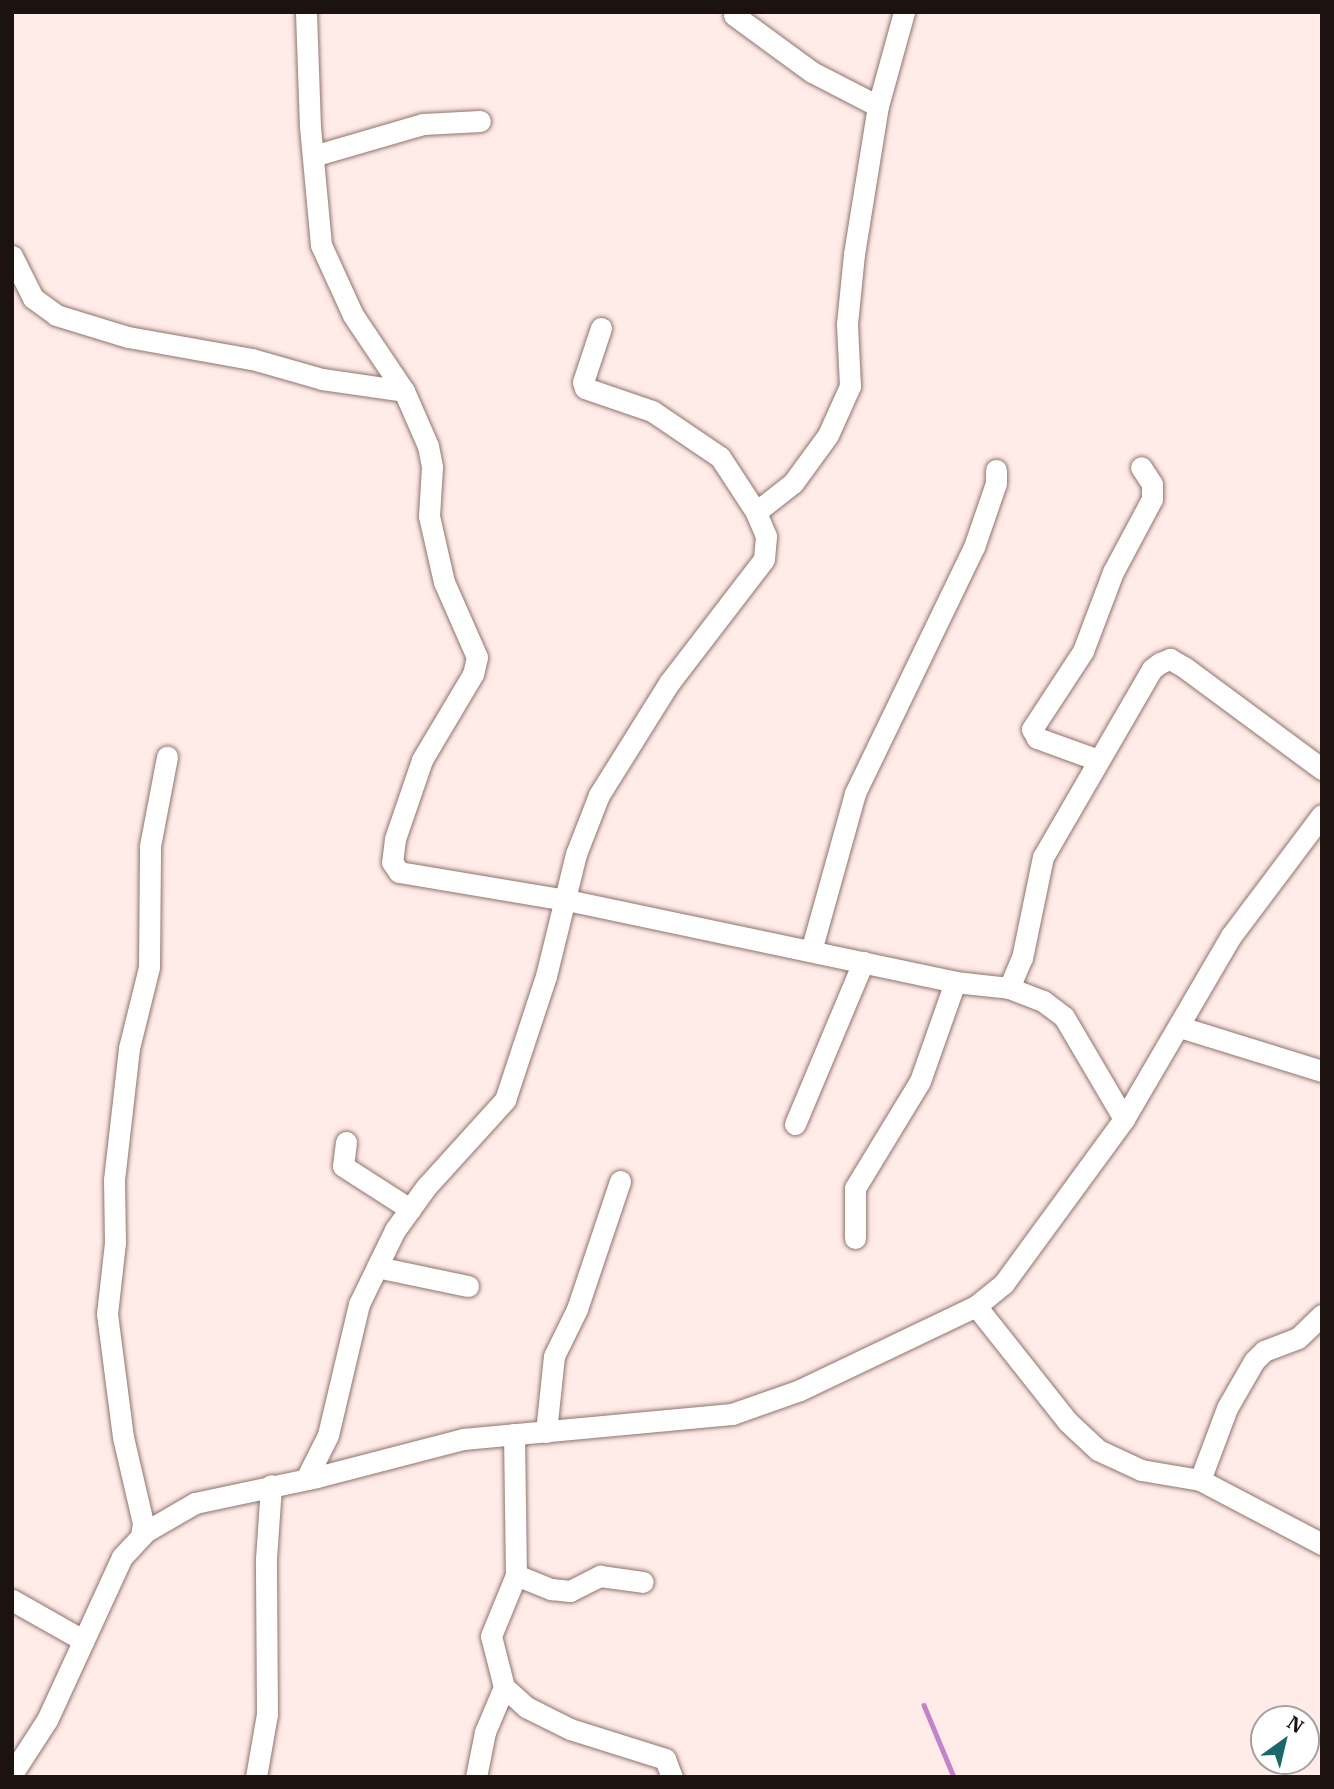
<!DOCTYPE html>
<html>
<head>
<meta charset="utf-8">
<style>
  body { margin:0 }
  #map { position:relative; width:1334px; height:1789px; overflow:hidden; background:#ffebe7; font-family:"IBM Plex Serif",serif }
  div>[style] { position:absolute }
  .stream>* { height:4.5px; margin:-2.25px; padding:0 2.25px; transform-origin:2.25px; border-radius:2.25px; background:#c383cc }
  .roads { filter:drop-shadow(0 0 2px #90736e) drop-shadow(0 0 2px #90736e) }
  .minor>* { height:21px; margin:-10.5px; padding:0 10.5px; transform-origin:10.5px; border-radius:10.5px; background:#fff }
  span { translate:-50% -50%; white-space:nowrap; text-align:center; line-height:1.15; -webkit-text-stroke:7px #fff; paint-order:stroke }
  .frame { position:absolute; inset:0; border:14px solid #1c1210; pointer-events:none }
  .north { position:absolute; left:1250px; top:1705px; width:70px; height:70px; box-sizing:border-box; background:#fff; border:2px solid #a4a09f; border-radius:50%; rotate:34deg; font-size:19px; font-weight:700; line-height:28px; text-align:center; color:#1c1210 }
  .north::after { content:''; display:block; margin:auto; width:24px; height:32px; background:#1b686c; clip-path:polygon(50% 0,100% 100%,50% 72%,0 100%) }
</style>
</head>
<body>
<div id="map">
  <div class="stream">
    <div style="left:924px;top:1705px;width:78px;rotate:67.4deg"></div>
  </div>
  <div class="roads">
    <div class="minor">
      <div style="left:734px;top:15px;width:97px;rotate:36.2deg"></div>
      <div style="left:812px;top:72px;width:74px;rotate:27.3deg"></div>
      <div style="left:313px;top:156px;width:115px;rotate:-16.2deg"></div>
      <div style="left:423px;top:124px;width:57px;rotate:-3deg"></div>
      <div style="left:12px;top:256px;width:47px;rotate:63.4deg"></div>
      <div style="left:33px;top:298px;width:29px;rotate:36deg"></div>
      <div style="left:56px;top:315px;width:75px;rotate:17deg"></div>
      <div style="left:128px;top:337px;width:126px;rotate:10.1deg"></div>
      <div style="left:252px;top:359px;width:73px;rotate:15.9deg"></div>
      <div style="left:322px;top:379px;width:83px;rotate:8.3deg"></div>
      <div style="left:404px;top:391px;width:92px;rotate:-123.9deg"></div>
      <div style="left:353px;top:315px;width:77px;rotate:-114.6deg"></div>
      <div style="left:321px;top:245px;width:119px;rotate:-95.3deg"></div>
      <div style="left:310px;top:127px;width:115px;rotate:-92deg"></div>
      <div style="left:404px;top:391px;width:60px;rotate:66.4deg"></div>
      <div style="left:428px;top:446px;width:21px;rotate:79deg"></div>
      <div style="left:432px;top:467px;width:49px;rotate:93.5deg"></div>
      <div style="left:429px;top:516px;width:68px;rotate:77.2deg"></div>
      <div style="left:444px;top:582px;width:82px;rotate:66.3deg"></div>
      <div style="left:477px;top:657px;width:17px;rotate:103deg"></div>
      <div style="left:473px;top:674px;width:100px;rotate:120.7deg"></div>
      <div style="left:422px;top:760px;width:83px;rotate:108.9deg"></div>
      <div style="left:395px;top:839px;width:23px;rotate:97deg"></div>
      <div style="left:392px;top:862px;width:12px;rotate:55deg"></div>
      <div style="left:399px;top:872px;width:170px;rotate:9.5deg"></div>
      <div style="left:567px;top:900px;width:397px;rotate:11.9deg"></div>
      <div style="left:955px;top:982px;width:54px;rotate:6.3deg"></div>
      <div style="left:1009px;top:988px;width:36px;rotate:21deg"></div>
      <div style="left:1043px;top:1001px;width:26px;rotate:37deg"></div>
      <div style="left:1064px;top:1017px;width:118px;rotate:59.5deg"></div>
      <div style="left:756px;top:512px;width:47px;rotate:-38.1deg"></div>
      <div style="left:793px;top:483px;width:59px;rotate:-53.9deg"></div>
      <div style="left:828px;top:435px;width:54px;rotate:-65.8deg"></div>
      <div style="left:850px;top:386px;width:62px;rotate:-92.8deg"></div>
      <div style="left:847px;top:324px;width:70px;rotate:-84.3deg"></div>
      <div style="left:854px;top:254px;width:150px;rotate:-80.8deg"></div>
      <div style="left:878px;top:106px;width:98px;rotate:-74.5deg"></div>
      <div style="left:1098px;top:760px;width:65px;rotate:-160.2deg"></div>
      <div style="left:1037px;top:738px;width:10px;rotate:-119deg"></div>
      <div style="left:1032px;top:729px;width:93px;rotate:-56.8deg"></div>
      <div style="left:1083px;top:651px;width:85px;rotate:-69.2deg"></div>
      <div style="left:1113px;top:572px;width:83px;rotate:-61.9deg"></div>
      <div style="left:1152px;top:499px;width:15px;rotate:-90deg"></div>
      <div style="left:1152px;top:484px;width:20px;rotate:-123deg"></div>
      <div style="left:811px;top:951px;width:164px;rotate:-74.4deg"></div>
      <div style="left:855px;top:793px;width:273px;rotate:-64.2deg"></div>
      <div style="left:974px;top:547px;width:68px;rotate:-71deg"></div>
      <div style="left:996px;top:483px;width:13px;rotate:-90deg"></div>
      <div style="left:1009px;top:988px;width:33px;rotate:-67deg"></div>
      <div style="left:1022px;top:958px;width:103px;rotate:-78.3deg"></div>
      <div style="left:1043px;top:857px;width:217px;rotate:-59.9deg"></div>
      <div style="left:1152px;top:669px;width:10px;rotate:-37deg"></div>
      <div style="left:1160px;top:663px;width:11px;rotate:-22deg"></div>
      <div style="left:1170px;top:659px;width:16px;rotate:30deg"></div>
      <div style="left:1184px;top:667px;width:172px;rotate:36.5deg"></div>
      <div style="left:1180px;top:1027px;width:149px;rotate:17.2deg"></div>
      <div style="left:795px;top:1124px;width:176px;rotate:-67.2deg"></div>
      <div style="left:346px;top:1142px;width:24px;rotate:97deg"></div>
      <div style="left:343px;top:1166px;width:80px;rotate:32.7deg"></div>
      <div style="left:855px;top:1238px;width:50px;rotate:-90deg"></div>
      <div style="left:855px;top:1188px;width:125px;rotate:-58.7deg"></div>
      <div style="left:920px;top:1081px;width:105px;rotate:-70.5deg"></div>
      <div style="left:377px;top:1267px;width:93px;rotate:11.8deg"></div>
      <div style="left:976px;top:1306px;width:148px;rotate:51.6deg"></div>
      <div style="left:1068px;top:1422px;width:41px;rotate:43deg"></div>
      <div style="left:1098px;top:1450px;width:47px;rotate:24.9deg"></div>
      <div style="left:1141px;top:1470px;width:60px;rotate:9.6deg"></div>
      <div style="left:1200px;top:1480px;width:138px;rotate:27.7deg"></div>
      <div style="left:546px;top:1432px;width:76px;rotate:-84deg"></div>
      <div style="left:554px;top:1356px;width:52px;rotate:-63.9deg"></div>
      <div style="left:577px;top:1309px;width:135px;rotate:-71.4deg"></div>
      <div style="left:514px;top:1434px;width:141px;rotate:89.2deg"></div>
      <div style="left:516px;top:1575px;width:66px;rotate:112.3deg"></div>
      <div style="left:491px;top:1636px;width:53px;rotate:75.7deg"></div>
      <div style="left:504px;top:1687px;width:30px;rotate:42deg"></div>
      <div style="left:526px;top:1707px;width:49px;rotate:26.6deg"></div>
      <div style="left:570px;top:1729px;width:100px;rotate:17.5deg"></div>
      <div style="left:665px;top:1759px;width:19px;rotate:69deg"></div>
      <div style="left:306px;top:1479px;width:49px;rotate:-63.4deg"></div>
      <div style="left:328px;top:1435px;width:135px;rotate:-76.7deg"></div>
      <div style="left:359px;top:1304px;width:82px;rotate:-64.1deg"></div>
      <div style="left:395px;top:1230px;width:53px;rotate:-54.2deg"></div>
      <div style="left:426px;top:1187px;width:118px;rotate:-47.8deg"></div>
      <div style="left:505px;top:1100px;width:131px;rotate:-71.7deg"></div>
      <div style="left:546px;top:976px;width:126px;rotate:-76.2deg"></div>
      <div style="left:576px;top:854px;width:63px;rotate:-68.7deg"></div>
      <div style="left:599px;top:795px;width:132px;rotate:-58deg"></div>
      <div style="left:669px;top:683px;width:156px;rotate:-52.5deg"></div>
      <div style="left:764px;top:559px;width:23px;rotate:-85deg"></div>
      <div style="left:766px;top:536px;width:26px;rotate:-113deg"></div>
      <div style="left:756px;top:512px;width:66px;rotate:-123.2deg"></div>
      <div style="left:720px;top:457px;width:82px;rotate:-145.9deg"></div>
      <div style="left:652px;top:411px;width:71px;rotate:-161.1deg"></div>
      <div style="left:585px;top:388px;width:6px;rotate:-108deg"></div>
      <div style="left:583px;top:382px;width:57px;rotate:-71.6deg"></div>
      <div style="left:1200px;top:1480px;width:77px;rotate:-69.4deg"></div>
      <div style="left:1227px;top:1408px;width:54px;rotate:-60.1deg"></div>
      <div style="left:1254px;top:1361px;width:14px;rotate:-45deg"></div>
      <div style="left:1264px;top:1351px;width:36px;rotate:-21deg"></div>
      <div style="left:1298px;top:1338px;width:33px;rotate:-44deg"></div>
      <div style="left:141px;top:1536px;width:13px;rotate:-81deg"></div>
      <div style="left:143px;top:1523px;width:88px;rotate:-103.1deg"></div>
      <div style="left:123px;top:1437px;width:124px;rotate:-97.4deg"></div>
      <div style="left:107px;top:1314px;width:71px;rotate:-83.6deg"></div>
      <div style="left:115px;top:1243px;width:63px;rotate:-90.9deg"></div>
      <div style="left:114px;top:1180px;width:133px;rotate:-83.5deg"></div>
      <div style="left:129px;top:1048px;width:83px;rotate:-76.1deg"></div>
      <div style="left:149px;top:967px;width:121px;rotate:-89.5deg"></div>
      <div style="left:150px;top:846px;width:91px;rotate:-79.2deg"></div>
      <div style="left:516px;top:1575px;width:38px;rotate:22deg"></div>
      <div style="left:551px;top:1589px;width:19px;rotate:6deg"></div>
      <div style="left:570px;top:1591px;width:34px;rotate:-27deg"></div>
      <div style="left:600px;top:1576px;width:43px;rotate:7.9deg"></div>
      <div style="left:12px;top:1600px;width:79px;rotate:29.5deg"></div>
      <div style="left:12px;top:1774px;width:64px;rotate:-57.1deg"></div>
      <div style="left:47px;top:1720px;width:179px;rotate:-65.3deg"></div>
      <div style="left:122px;top:1557px;width:34px;rotate:-47deg"></div>
      <div style="left:145px;top:1532px;width:58px;rotate:-30.1deg"></div>
      <div style="left:195px;top:1503px;width:125px;rotate:-12deg"></div>
      <div style="left:317px;top:1477px;width:151px;rotate:-14.6deg"></div>
      <div style="left:463px;top:1439px;width:270px;rotate:-5.3deg"></div>
      <div style="left:732px;top:1414px;width:72px;rotate:-19.4deg"></div>
      <div style="left:800px;top:1390px;width:195px;rotate:-25.5deg"></div>
      <div style="left:976px;top:1306px;width:36px;rotate:-39deg"></div>
      <div style="left:1004px;top:1283px;width:203px;rotate:-53.8deg"></div>
      <div style="left:1124px;top:1119px;width:212px;rotate:-59.7deg"></div>
      <div style="left:1231px;top:936px;width:151px;rotate:-53.1deg"></div>
      <div style="left:256px;top:1777px;width:64px;rotate:-80.1deg"></div>
      <div style="left:267px;top:1714px;width:155px;rotate:-90.4deg"></div>
      <div style="left:266px;top:1559px;width:74px;rotate:-86.1deg"></div>
      <div style="left:476px;top:1777px;width:46px;rotate:-78.7deg"></div>
      <div style="left:485px;top:1732px;width:49px;rotate:-67.1deg"></div>
    </div>
  </div>
  <div class="frame"></div>
  <div class="north">N</div>
</div>
</body>
</html>
